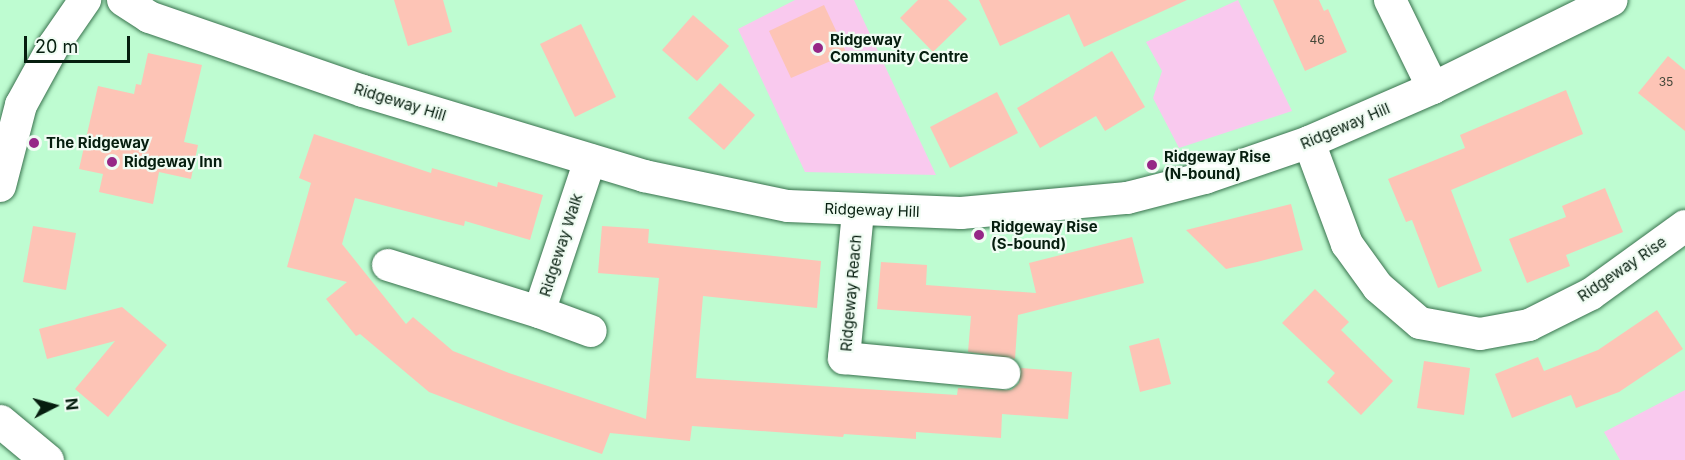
<!DOCTYPE html>
<html>
<head>
<meta charset="utf-8">
<style>
  body { margin:0 }
  #map { position:relative; width:1685px; height:460px; overflow:hidden; background:#befcd1; font-family:Inter,sans-serif }
  div>[style] { position:absolute }
  .green>* { inset:0; background:#f9c9ee }
  .building>* { inset:0; background:#fdc4b6 }
  .roads { filter:drop-shadow(0 0 2px #38724d) drop-shadow(0 0 2px #38724d) }
  .street>* { height:32px; margin:-16px; padding:0 16px; transform-origin:16px; border-radius:16px; background:#fff }
  .secondary>* { height:33px; margin:-16.5px; padding:0 16.5px; transform-origin:16.5px; border-radius:16.5px; background:#fff }
  .dots>* { width:16px; height:16px; translate:-50% -50%; box-sizing:border-box; border:3px solid #f0fcf3; border-radius:50% }
  span { translate:-50% -50%; white-space:nowrap; text-align:center; line-height:1.15; -webkit-text-stroke:4.5px #f0fcf3; paint-order:stroke }
  .number-label { font-size:12px; color:#444839 }
  .number-label span { -webkit-text-stroke-width:0 }
  .poi-label { font-size:15px; color:#061e0f; font-weight:700 }
  .left { translate:0 -50%; text-align:left }
  .street-label { font-size:15px; color:#061e0f }
  .north { position:absolute; left:24px; top:376px; width:60px; height:60px; -webkit-text-stroke:4px #f0fcf3; paint-order:stroke; rotate:84deg; font-size:16px; font-weight:700; line-height:24px; text-align:center; color:#061e0f }
  .north::after { content:''; display:block; margin:auto; width:21px; height:27px; background:#061e0f; clip-path:polygon(50% 0,100% 100%,50% 72%,0 100%) }
  .scale { position:absolute; left:24px; top:36px; width:106px; height:27px; box-sizing:border-box; border:3px solid #061e0f; border-top:0; padding-left:8px; font-size:18px; line-height:21px; white-space:nowrap; color:#061e0f; -webkit-text-stroke:4px #f0fcf3; paint-order:stroke }
</style>
</head>
<body>
<div id="map">
  <div class="green">
    <div style="clip-path:polygon(795px 0,854px 0,936px 175px,805px 172px,738px 29px)"></div>
    <div style="clip-path:polygon(1238px 0,1292px 111px,1179px 148px,1153px 98px,1162px 71px,1146px 42px)"></div>
    <div style="clip-path:polygon(1685px 390px,1685px 460px,1620px 460px,1604px 432px)"></div>
  </div>
  <div class="building">
    <div style="clip-path:polygon(394px 0,443px 0,452px 32px,408px 46px)"></div>
    <div style="clip-path:polygon(918px 0,948px 0,967px 19px,933px 52px,900px 18px)"></div>
    <div style="clip-path:polygon(979px 0,1187px 0,1084px 47px,1069px 14px,1000px 46px)"></div>
    <div style="clip-path:polygon(1273px 0,1319px 0,1324px 11px,1328px 9px,1347px 52px,1305px 71px)"></div>
    <div style="clip-path:polygon(824px 5px,847px 54px,791px 78px,769px 31px)"></div>
    <div style="clip-path:polygon(693px 15px,729px 46px,697px 81px,662px 50px)"></div>
    <div style="clip-path:polygon(581px 24px,616px 97px,575px 117px,540px 44px)"></div>
    <div style="clip-path:polygon(1112px 51px,1145px 107px,1105px 131px,1096px 116px,1040px 148px,1017px 108px)"></div>
    <div style="clip-path:polygon(148px 53px,202px 65px,184px 142px,198px 145px,191px 179px,159px 172px,153px 204px,99px 192px,103px 174px,79px 169px,98px 86px,134px 94px,136px 84px,141px 85px)"></div>
    <div style="clip-path:polygon(1668px 56px,1685px 70px,1685px 131px,1638px 93px)"></div>
    <div style="clip-path:polygon(720px 83px,755px 115px,724px 150px,688px 118px)"></div>
    <div style="clip-path:polygon(1566px 90px,1583px 134px,1451px 190px,1482px 271px,1438px 288px,1412px 220px,1406px 222px,1388px 179px,1465px 148px,1460px 135px)"></div>
    <div style="clip-path:polygon(997px 92px,1018px 133px,950px 168px,930px 127px)"></div>
    <div style="clip-path:polygon(314px 134px,431px 173px,432px 168px,497px 187px,498px 182px,543px 195px,530px 240px,465px 221px,464px 226px,355px 198px,342px 244px,406px 324px,413px 317px,453px 351px,509px 373px,646px 419px,659px 278px,598px 273px,602px 226px,649px 229px,648px 243px,821px 261px,817px 308px,703px 296px,696px 378px,957px 395px,958px 388px,1011px 390px,1019px 383px,1021px 368px,1072px 372px,1068px 419px,1002px 414px,1001px 438px,916px 432px,916px 439px,844px 434px,843px 437px,692px 426px,690px 441px,610px 433px,602px 454px,513px 424px,429px 392px,360px 334px,356px 336px,326px 299px,347px 282px,287px 267px,311px 183px,299px 178px)"></div>
    <div style="clip-path:polygon(1605px 188px,1623px 232px,1566px 255px,1570px 266px,1527px 283px,1509px 239px,1566px 217px,1562px 206px)"></div>
    <div style="clip-path:polygon(1291px 204px,1303px 250px,1257px 262px,1226px 269px,1186px 230px)"></div>
    <div style="clip-path:polygon(33px 226px,76px 233px,66px 290px,23px 282px)"></div>
    <div style="clip-path:polygon(1132px 237px,1144px 283px,1018px 315px,1015px 359px,968px 352px,971px 316px,877px 309px,881px 262px,927px 265px,926px 285px,1036px 293px,1029px 263px)"></div>
    <div style="clip-path:polygon(1315px 289px,1349px 322px,1341px 330px,1393px 381px,1361px 415px,1327px 382px,1335px 373px,1282px 323px)"></div>
    <div style="clip-path:polygon(122px 307px,167px 345px,108px 417px,75px 389px,115px 341px,47px 359px,39px 329px)"></div>
    <div style="clip-path:polygon(1657px 310px,1683px 349px,1619px 392px,1576px 408px,1571px 395px,1512px 418px,1495px 374px,1538px 357px,1544px 371px,1598px 350px)"></div>
    <div style="clip-path:polygon(1159px 338px,1171px 384px,1140px 392px,1129px 346px)"></div>
    <div style="clip-path:polygon(1424px 361px,1470px 368px,1464px 415px,1417px 408px)"></div>
  </div>
  <div class="roads">
    <div class="street">
      <div style="left:123px;top:0;width:31px;rotate:33deg"></div>
      <div style="left:149px;top:17px;width:226px;rotate:19.1deg"></div>
      <div style="left:363px;top:91px;width:294px;rotate:16.8deg"></div>
      <div style="left:644px;top:176px;width:147px;rotate:11.8deg"></div>
      <div style="left:788px;top:206px;width:173px;rotate:2.3deg"></div>
      <div style="left:961px;top:213px;width:167px;rotate:-5.2deg"></div>
      <div style="left:1127px;top:198px;width:81px;rotate:-14.4deg"></div>
      <div style="left:1205px;top:178px;width:110px;rotate:-19.1deg"></div>
      <div style="left:1309px;top:142px;width:135px;rotate:-23.5deg"></div>
      <div style="left:1433px;top:88px;width:199px;rotate:-26.2deg"></div>
      <div style="left:1390px;top:0;width:98px;rotate:64deg"></div>
      <div style="left:1309px;top:142px;width:109px;rotate:69.6deg"></div>
      <div style="left:1347px;top:244px;width:53px;rotate:54.2deg"></div>
      <div style="left:1378px;top:287px;width:55px;rotate:40.6deg"></div>
      <div style="left:1420px;top:323px;width:61px;rotate:10.4deg"></div>
      <div style="left:1480px;top:334px;width:50px;rotate:-10.4deg"></div>
      <div style="left:1529px;top:325px;width:69px;rotate:-26.6deg"></div>
      <div style="left:1591px;top:294px;width:116px;rotate:-35.9deg"></div>
      <div style="left:590px;top:160px;width:160px;rotate:108.5deg"></div>
      <div style="left:539px;top:312px;width:55px;rotate:20.1deg"></div>
      <div style="left:0;top:186px;width:84px;rotate:-75.5deg"></div>
      <div style="left:21px;top:105px;width:68px;rotate:-61.2deg"></div>
      <div style="left:54px;top:45px;width:55px;rotate:-55.4deg"></div>
      <div style="left:858px;top:212px;width:147px;rotate:95.5deg"></div>
      <div style="left:844px;top:358px;width:161px;rotate:5.4deg"></div>
      <div style="left:388px;top:265px;width:158px;rotate:17.3deg"></div>
    </div>
    <div class="secondary">
      <div style="left:0;top:421px;width:61px;rotate:39.7deg"></div>
    </div>
  </div>
  <div class="dots">
    <div style="left:818px;top:48px;background:#962787"></div>
    <div style="left:34px;top:143px;background:#962787"></div>
    <div style="left:112px;top:162px;background:#962787"></div>
    <div style="left:1152px;top:165px;background:#962787"></div>
    <div style="left:979px;top:235px;background:#962787"></div>
  </div>
  <div class="number-label">
    <span style="left:1317px;top:40px">46</span>
    <span style="left:1666px;top:82px">35</span>
  </div>
  <div class="poi-label">
    <span class="left" style="left:830px;top:48px">Ridgeway<br>Community Centre</span>
    <span class="left" style="left:46px;top:143px">The Ridgeway</span>
    <span class="left" style="left:1164px;top:165px">Ridgeway Rise<br>(N-bound)</span>
    <span class="left" style="left:124px;top:162px">Ridgeway Inn</span>
    <span class="left" style="left:991px;top:235px">Ridgeway Rise<br>(S-bound)</span>
  </div>
  <div class="street-label">
    <span style="left:400px;top:102px;rotate:17deg">Ridgeway Hill</span>
    <span style="left:1345px;top:126px;rotate:-23deg">Ridgeway Hill</span>
    <span style="left:872px;top:210px;rotate:2deg">Ridgeway Hill</span>
    <span style="left:561px;top:245px;rotate:-72deg">Ridgeway Walk</span>
    <span style="left:1622px;top:269px;rotate:-34deg">Ridgeway Rise</span>
    <span style="left:851px;top:293px;rotate:-85deg">Ridgeway Reach</span>
  </div>
  <div class="north">N</div>
  <div class="scale">20 m</div>
</div>
</body>
</html>
